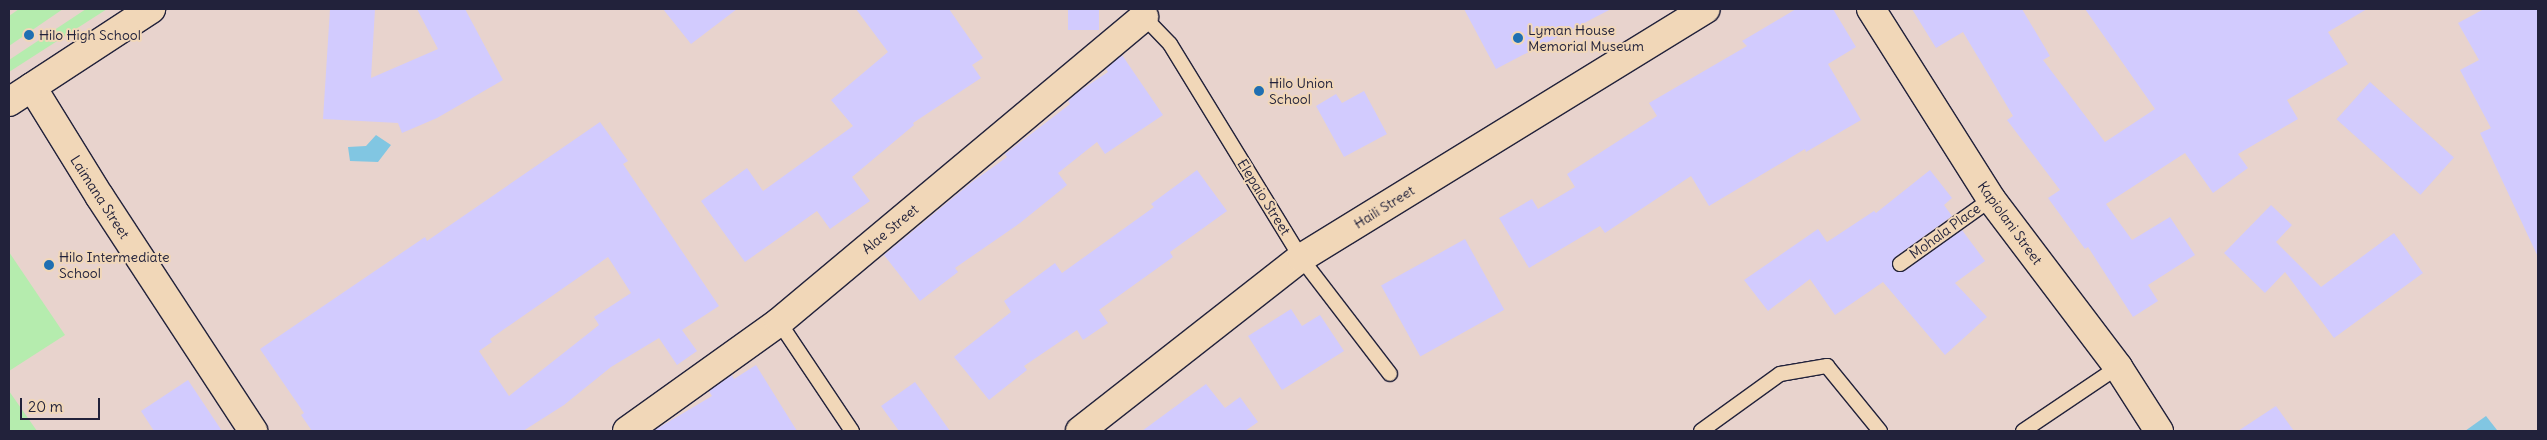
<!DOCTYPE html>
<html>
<head>
<meta charset="utf-8">
<style>
	body { margin:0 }
	#map { position:relative; width:2547px; height:440px; overflow:hidden; background:#e8d3cd; font-family:Delius,sans-serif }
	div>[style] { position:absolute }
	[style*='--x'] { left:calc(var(--x)*1px); top:calc(var(--y)*1px); width:calc(var(--w)*1px); rotate:calc(var(--a)*1deg) }
	.green>* { inset:0; background:#b5ecae }
	.water>* { inset:0; background:#81c6e2 }
	.building>* { inset:0; background:#d2cbfe; transform-origin:0 0 }
	.roads { filter:drop-shadow(1px 0 #22223b) drop-shadow(-1px 0 #22223b) drop-shadow(0 1px #22223b) drop-shadow(0 -1px #22223b) }
	.lane>* { height:14px; margin:-7px; padding:0 7px; transform-origin:7px; border-radius:7px; background:#f1d7b8 }
	.street>* { height:28px; margin:-14px; padding:0 14px; transform-origin:14px; border-radius:14px; background:#f1d7b8 }
	.secondary>* { height:28px; margin:-14px; padding:0 14px; transform-origin:14px; border-radius:14px; background:#f1d7b8 }
	.dots>* { width:14px; height:14px; translate:-50% -50%; box-sizing:border-box; border:2px solid #f1d7b8; border-radius:50% }
	span { translate:-50% -50%; white-space:nowrap; text-align:center; line-height:1.15; -webkit-text-stroke:4px #f1d7b8; paint-order:stroke }
	.poi-label { font-size:14px; color:#22223b }
	.left { translate:0 -50%; text-align:left }
	.street-label { font-size:14px; color:#22223b }
	.frame { position:absolute; inset:0; border:10px solid #22223b; pointer-events:none }
	.scale { position:absolute; left:20px; top:398px; width:80px; height:22px; box-sizing:border-box; border:2px solid #22223b; border-top:0; padding-left:6px; font-size:15px; line-height:18px; white-space:nowrap; color:#22223b; -webkit-text-stroke:4px #f1d7b8; paint-order:stroke }
</style>
</head>
<body>
<div id="map">
	<div class="green">
		<i style="clip-path:polygon(19px 9px,63px 9px,9px 46px,9px 16px)"></i>
		<i style="clip-path:polygon(86px 9px,107px 9px,9px 72px,9px 60px)"></i>
		<i style="clip-path:polygon(9px 252px,65px 335px,9px 371px)"></i>
		<i style="clip-path:polygon(9px 391px,37px 431px,9px 431px)"></i>
	</div>
	<div class="water">
		<i style="clip-path:polygon(376px 135px,391px 145px,378px 162px,350px 161px,348px 147px,366px 146px)"></i>
		<i style="clip-path:polygon(2486px 416px,2497px 430px,2465px 431px)"></i>
	</div>
	<div class="building">
		<i style="clip-path:polygon(330px 9px,375px 9px,371px 78px,438px 49px,417px 9px,465px 9px,503px 80px,437px 118px,402px 133px,398px 123px,323px 119px)"></i>
		<i style="clip-path:polygon(663px 9px,737px 9px,691px 44px)"></i>
		<i style="clip-path:polygon(856px 9px,949px 9px,983px 58px,972px 65px,981px 78px,913px 123px,914px 125px,852px 177px,870px 201px,830px 229px,817px 211px,745px 262px,701px 201px,747px 168px,763px 191px,853px 126px,831px 100px,888px 52px)"></i>
		<i style="left:1068px;top:9px;width:31px;height:21px"></i>
		<i style="clip-path:polygon(1464px 9px,1611px 9px,1496px 69px)"></i>
		<i style="clip-path:polygon(1796px 9px,1833px 9px,1856px 47px,1828px 64px,1861px 120px,1806px 152px,1805px 149px,1709px 206px,1691px 176px,1605px 233px,1600px 226px,1529px 268px,1499px 218px,1532px 199px,1538px 209px,1575px 187px,1567px 174px,1657px 116px,1649px 103px,1747px 46px,1742px 41px)"></i>
		<i style="clip-path:polygon(1912px 9px,2022px 9px,2050px 56px,2043px 60px,2105px 142px,2155px 109px,2085px 9px,2367px 9px,2328px 32px,2348px 64px,2287px 100px,2298px 119px,2238px 154px,2248px 168px,2213px 193px,2185px 153px,2106px 204px,2132px 240px,2170px 217px,2195px 255px,2148px 285px,2158px 301px,2133px 317px,2088px 247px,2085px 249px,2048px 198px,2060px 190px,2007px 120px,2013px 116px,1963px 32px,1936px 48px)"></i>
		<i style="clip-path:polygon(2484px 9px,2538px 9px,2538px 257px,2480px 133px,2491px 128px,2460px 70px,2479px 60px,2458px 23px)"></i>
		<i style="clip-path:polygon(1122px 55px,1163px 115px,1105px 154px,1097px 142px,1058px 173px,1067px 185px,1020px 223px,955px 268px,958px 272px,920px 301px,884px 255px,972px 182px,1007px 157px,1005px 154px,1070px 104px,1068px 101px,1078px 92px,1108px 72px,1106px 69px)"></i>
		<i style="left:2370px;top:82px;width:113px;height:50px;rotate:42deg"></i>
		<i style="clip-path:polygon(1364px 91px,1387px 134px,1344px 157px,1316px 106px,1336px 94px,1342px 103px)"></i>
		<i style="clip-path:polygon(evenodd,600px 122px,628px 161px,623px 164px,719px 306px,682px 330px,697px 351px,677px 365px,659px 338px,611px 367px,564px 405px,523px 431px,312px 431px,301px 415px,304px 413px,260px 349px,425px 237px,427px 241px,600px 122px,608px 257px,631px 293px,594px 317px,599px 325px,509px 396px,479px 351px,492px 342px,490px 339px,608px 257px)"></i>
		<i style="clip-path:polygon(1197px 170px,1227px 211px,1170px 252px,1173px 257px,1099px 310px,1108px 323px,1083px 340px,1077px 330px,1024px 366px,1027px 370px,989px 400px,954px 357px,1011px 312px,1004px 301px,1055px 263px,1062px 273px,1154px 207px,1151px 204px)"></i>
		<i style="clip-path:polygon(1930px 170px,1952px 198px,1944px 205px,1952px 216px,1895px 257px,1893px 269px,1897px 272px,1905px 271px,1962px 230px,1985px 261px,1955px 283px,1987px 317px,1945px 355px,1883px 282px,1835px 315px,1810px 279px,1768px 311px,1744px 280px,1818px 229px,1827px 242px,1874px 211px,1876px 213px)"></i>
		<i style="clip-path:polygon(2271px 205px,2292px 225px,2276px 242px,2321px 287px,2394px 233px,2423px 273px,2334px 338px,2285px 272px,2265px 293px,2224px 253px)"></i>
		<i style="left:1465px;top:239px;width:81px;height:96px;rotate:61deg"></i>
		<i style="clip-path:polygon(1291px 309px,1302px 326px,1320px 315px,1344px 351px,1282px 390px,1248px 336px)"></i>
		<i style="clip-path:polygon(756px 365px,797px 431px,653px 431px,712px 396px,709px 391px,732px 375px,734px 379px)"></i>
		<i style="clip-path:polygon(188px 380px,222px 431px,154px 431px,141px 411px)"></i>
		<i style="clip-path:polygon(915px 382px,950px 431px,899px 431px,881px 406px)"></i>
		<i style="clip-path:polygon(1206px 384px,1225px 408px,1240px 397px,1258px 422px,1245px 431px,1142px 431px)"></i>
		<i style="clip-path:polygon(2276px 406px,2294px 431px,2238px 431px)"></i>
	</div>
	<div class="roads">
		<div class="lane">
			<i style="--x:1144;--y:17;--w:37;--a:46"></i>
			<i style="--x:1170;--y:44;--w:251;--a:58.5"></i>
			<i style="--x:1301;--y:258;--w:146;--a:52.5"></i>
			<i style="--x:1900;--y:264;--w:112;--a:-35.5"></i>
			<i style="--x:779;--y:322;--w:131;--a:56.2"></i>
			<i style="--x:1701;--y:431;--w:97;--a:-35.8"></i>
			<i style="--x:1780;--y:374;--w:48;--a:-9.7"></i>
			<i style="--x:1827;--y:366;--w:84;--a:50.8"></i>
			<i style="--x:2023;--y:431;--w:115;--a:-34"></i>
		</div>
		<div class="street">
			<i style="--x:32;--y:87;--w:129;--a:58.3"></i>
			<i style="--x:100;--y:197;--w:280;--a:56.8"></i>
			<i style="--x:627;--y:431;--w:187;--a:-35.6"></i>
			<i style="--x:779;--y:322;--w:476;--a:-39.9"></i>
			<i style="--x:1080;--y:431;--w:281;--a:-38.1"></i>
			<i style="--x:1301;--y:258;--w:475;--a:-31.6"></i>
		</div>
		<div class="secondary">
			<i style="--x:1871;--y:9;--w:225;--a:57.7"></i>
			<i style="--x:1991;--y:199;--w:211;--a:52.9"></i>
			<i style="--x:2118;--y:367;--w:76;--a:57.4"></i>
			<i style="--x:9;--y:102;--w:170;--a:-33.2"></i>
		</div>
	</div>
	<div class="dots">
		<i style="left:29px;top:35px;background:#1f6fb2"></i>
		<i style="left:1518px;top:38px;background:#1f6fb2"></i>
		<i style="left:1259px;top:91px;background:#1f6fb2"></i>
		<i style="left:49px;top:265px;background:#1f6fb2"></i>
	</div>
	<div class="poi-label">
		<span class="left" style="left:1528px;top:38px">Lyman House<br>Memorial Museum</span>
		<span class="left" style="left:39px;top:35px">Hilo High School</span>
		<span class="left" style="left:1269px;top:91px">Hilo Union<br>School</span>
		<span class="left" style="left:59px;top:265px">Hilo Intermediate<br>School</span>
	</div>
	<div class="street-label">
		<span style="left:100px;top:197px;rotate:57deg">Laimana Street</span>
		<span style="left:1264px;top:197px;rotate:58deg">Elepaio Street</span>
		<span style="left:1384px;top:207px;rotate:-32deg">Haili Street</span>
		<span style="left:2010px;top:223px;rotate:54deg">Kapiolani Street</span>
		<span style="left:890px;top:229px;rotate:-40deg">Alae Street</span>
		<span style="left:1945px;top:231px;rotate:-36deg">Mohala Place</span>
	</div>
	<div class="frame"></div>
	<div class="scale">20 m</div>
</div>
</body>
</html>
